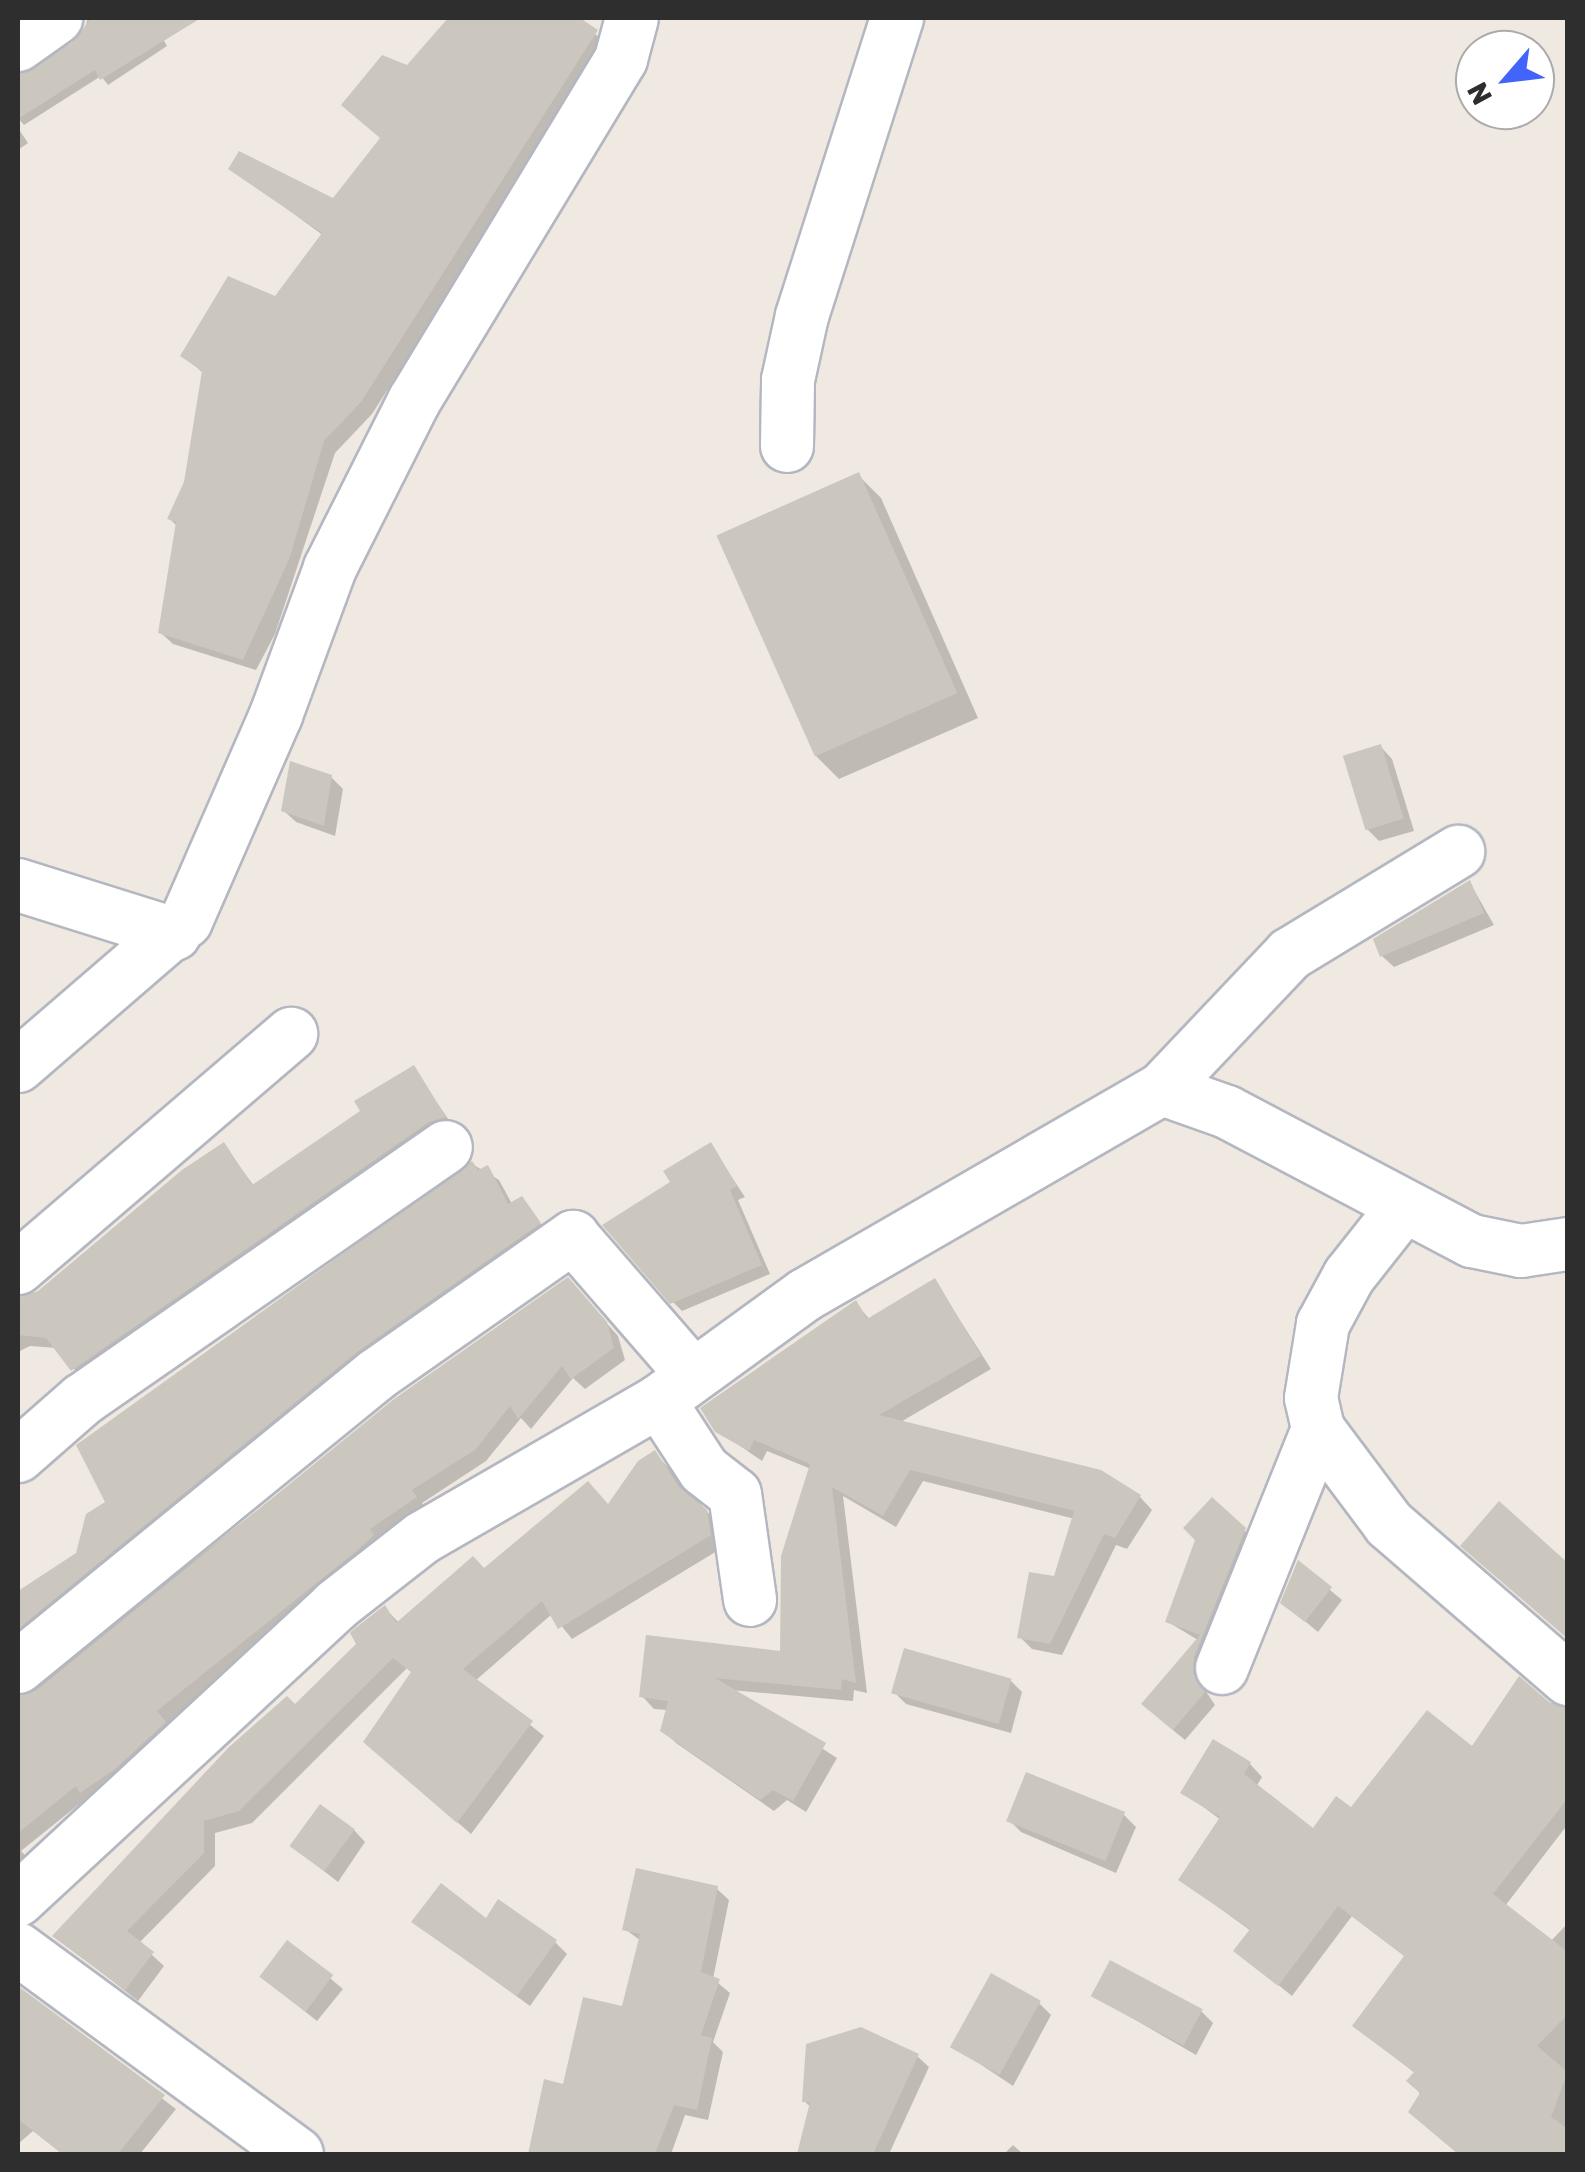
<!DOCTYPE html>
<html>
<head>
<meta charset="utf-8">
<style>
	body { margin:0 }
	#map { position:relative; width:1585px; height:2172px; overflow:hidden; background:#efe9e1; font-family:Rubik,sans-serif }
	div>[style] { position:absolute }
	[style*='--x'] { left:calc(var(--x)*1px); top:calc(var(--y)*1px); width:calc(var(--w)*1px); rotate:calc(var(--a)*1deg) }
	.shadow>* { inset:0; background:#0003 }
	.building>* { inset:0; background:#cbc7bf; transform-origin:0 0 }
	.roads { filter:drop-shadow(2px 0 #b4b7c1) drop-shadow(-2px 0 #b4b7c1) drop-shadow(0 2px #b4b7c1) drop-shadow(0 -2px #b4b7c1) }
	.minor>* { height:52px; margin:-26px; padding:0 26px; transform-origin:26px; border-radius:26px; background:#fff }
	span { translate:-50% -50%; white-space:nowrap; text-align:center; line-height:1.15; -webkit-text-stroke:9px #fff; paint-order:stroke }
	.frame { position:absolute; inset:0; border:20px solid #2e2e2e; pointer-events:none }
	.north { position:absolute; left:1455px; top:30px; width:100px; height:100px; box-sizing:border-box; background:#fff; border:2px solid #ababab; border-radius:50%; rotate:242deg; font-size:28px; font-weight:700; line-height:40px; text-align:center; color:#2e2e2e }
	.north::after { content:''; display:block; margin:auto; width:35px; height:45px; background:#4264fb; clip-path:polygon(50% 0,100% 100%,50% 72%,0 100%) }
</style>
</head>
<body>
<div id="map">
	<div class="shadow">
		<i style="clip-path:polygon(88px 18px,151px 18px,167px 46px,108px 85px,101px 76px,24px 125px,18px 118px,18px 80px,83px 35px)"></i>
		<i style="clip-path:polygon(460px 18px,576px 18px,608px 45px,372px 414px,335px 453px,275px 634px,256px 670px,173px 644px,160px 632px,177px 526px,170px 519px,186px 483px,204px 374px,183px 355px,276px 299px,324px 236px,231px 168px,334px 201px,383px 139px,408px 68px,447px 39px)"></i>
		<i style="clip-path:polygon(18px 128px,28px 143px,18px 150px)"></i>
		<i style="clip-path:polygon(858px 475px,881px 498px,978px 718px,839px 779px,815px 755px)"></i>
		<i style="clip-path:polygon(1381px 747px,1392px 759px,1414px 831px,1379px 841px,1367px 829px)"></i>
		<i style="clip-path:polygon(331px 777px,343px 789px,335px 836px,296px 822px,284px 811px)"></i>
		<i style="clip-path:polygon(1470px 883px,1494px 925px,1394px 967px,1382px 956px)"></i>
		<i style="clip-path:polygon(413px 1068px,455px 1129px,84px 1381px,57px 1348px,30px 1346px,18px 1352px,18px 1302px,39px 1293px,224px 1145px,254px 1186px,363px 1112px)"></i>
		<i style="clip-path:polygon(711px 1146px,745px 1197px,738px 1200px,770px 1274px,682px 1311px,672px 1301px,673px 1183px)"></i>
		<i style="clip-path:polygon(472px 1164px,499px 1180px,512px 1204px,522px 1199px,550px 1236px,18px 1649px,18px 1594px,78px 1555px,108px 1503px)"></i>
		<i style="clip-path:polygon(935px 1281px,991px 1369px,899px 1423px,1140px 1497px,1152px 1510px,1127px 1549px,1116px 1545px,1062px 1655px,1032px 1649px,1020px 1637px,1056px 1579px,1075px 1519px,923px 1481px,896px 1527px,843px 1496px,867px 1693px,854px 1690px,853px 1701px,730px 1690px,837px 1758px,806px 1812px,787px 1800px,774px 1811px,676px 1743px,663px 1730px,668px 1710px,654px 1709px,642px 1696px,783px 1654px,811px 1469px,767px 1451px,762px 1461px,717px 1430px,856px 1303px,870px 1320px)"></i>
		<i style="clip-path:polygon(579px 1292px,618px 1336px,625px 1360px,585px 1389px,573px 1378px,531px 1429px,521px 1418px,486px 1461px,422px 1503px,426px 1509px,366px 1564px,166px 1724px,175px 1735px,94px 1802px,88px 1797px,21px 1851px,30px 1860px,18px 1867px,18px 1699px,396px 1401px)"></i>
		<i style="clip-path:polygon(655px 1453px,719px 1525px,722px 1548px,572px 1639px,552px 1614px,475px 1681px,544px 1736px,471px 1834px,379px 1754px,413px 1673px,407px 1668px,252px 1823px,215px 1833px,215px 1866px,139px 1943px,164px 1966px,138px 2001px,55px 1936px,359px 1644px,385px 1608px,399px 1623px,609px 1507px)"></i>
		<i style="clip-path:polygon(1244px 1530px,1256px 1542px,1205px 1669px,1203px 1687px,1215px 1705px,1185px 1740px,1156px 1716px,1198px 1640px,1168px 1622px)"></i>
		<i style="clip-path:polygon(1299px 1564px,1342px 1600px,1318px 1632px,1283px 1603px)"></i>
		<i style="clip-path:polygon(1010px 1680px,1022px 1692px,1011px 1733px,906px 1704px,894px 1692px)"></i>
		<i style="clip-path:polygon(1548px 1704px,1568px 1710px,1568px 1824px,1505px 1906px,1550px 1942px,1568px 1923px,1568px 2154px,1460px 2154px,1424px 2124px,1416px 2074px,1355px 2026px,1406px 1957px,1352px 1916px,1292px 1996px,1236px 1951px,1251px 1931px,1181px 1880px,1221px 1820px,1183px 1792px,1214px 1742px,1250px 1764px,1262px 1777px,1256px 1787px,1313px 1832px)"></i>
		<i style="clip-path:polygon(1124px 1815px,1136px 1827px,1116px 1873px,1021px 1832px,1009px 1820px)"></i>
		<i style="clip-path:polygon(354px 1830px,365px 1842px,338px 1882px,293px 1847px)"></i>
		<i style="clip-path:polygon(717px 1889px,729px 1900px,713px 1979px,730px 1993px,713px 2042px,723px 2052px,708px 2120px,685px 2115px,671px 2154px,531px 2154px,546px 2082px,565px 2087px,624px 2009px,641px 1941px,625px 1929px)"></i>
		<i style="clip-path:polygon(414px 1922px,486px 1922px,555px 1942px,567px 1954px,530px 2006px)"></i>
		<i style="clip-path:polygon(288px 1943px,343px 1989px,317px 2021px,274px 1987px)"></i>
		<i style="clip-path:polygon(18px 1989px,176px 2109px,140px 2154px,63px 2154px,33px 2131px,18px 2144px)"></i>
		<i style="clip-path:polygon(1094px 1996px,1201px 2011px,1213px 2023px,1196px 2055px)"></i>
		<i style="clip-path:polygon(1039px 2003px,1051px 2015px,1013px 2086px,953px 2046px)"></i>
		<i style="clip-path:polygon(917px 2056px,929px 2067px,889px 2154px,799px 2154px,812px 2108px,804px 2101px)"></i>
		<i style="clip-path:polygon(1013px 2145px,1023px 2154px,1004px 2154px)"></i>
	</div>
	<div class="building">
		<i style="clip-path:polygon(91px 18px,201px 18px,100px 80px,95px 70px,18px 119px,18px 74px,73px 42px)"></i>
		<i style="clip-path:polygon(448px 18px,580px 18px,598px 30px,361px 402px,324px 441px,290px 557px,243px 660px,158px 633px,176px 522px,167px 519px,184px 482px,202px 371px,180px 356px,228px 276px,275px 296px,322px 233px,228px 169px,239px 151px,333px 198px,380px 138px,341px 105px,382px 55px,407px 65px)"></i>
		<i style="left:859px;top:472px;width:242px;height:156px;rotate:66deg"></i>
		<i style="left:1381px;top:744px;width:78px;height:40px;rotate:73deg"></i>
		<i style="clip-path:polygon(290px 761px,332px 775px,324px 826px,281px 811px)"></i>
		<i style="clip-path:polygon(1470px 880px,1484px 913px,1380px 957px,1373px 939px)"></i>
		<i style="clip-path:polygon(414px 1065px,446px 1117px,429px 1122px,71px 1371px,46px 1338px,18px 1335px,18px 1297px,38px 1291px,182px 1170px,224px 1142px,252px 1185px,360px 1111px,354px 1101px)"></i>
		<i style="clip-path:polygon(711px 1142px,737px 1186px,730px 1190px,762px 1265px,670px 1304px,602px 1225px,670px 1182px,663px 1171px)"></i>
		<i style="clip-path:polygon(472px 1161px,478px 1170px,488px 1165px,508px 1204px,522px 1196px,541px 1223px,357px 1352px,18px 1629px,18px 1591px,76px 1553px,86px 1514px,105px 1502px,76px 1445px)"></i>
		<i style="clip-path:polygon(568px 1277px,607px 1322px,614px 1348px,571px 1379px,562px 1366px,518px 1419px,510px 1406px,475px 1450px,412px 1490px,417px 1497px,370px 1529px,374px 1535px,354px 1553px,157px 1711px,166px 1722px,115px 1769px,80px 1793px,76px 1786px,18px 1833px,18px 1696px,37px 1690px,394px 1399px)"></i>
		<i style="clip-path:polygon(935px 1278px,981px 1356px,879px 1415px,1101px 1470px,1141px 1495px,1115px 1538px,1104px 1534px,1050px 1644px,1017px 1638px,1029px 1572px,1054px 1576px,1074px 1511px,910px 1470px,883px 1516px,832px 1487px,856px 1683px,842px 1679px,841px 1690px,715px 1678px,826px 1743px,793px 1801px,773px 1790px,760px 1800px,660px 1731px,668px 1701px,639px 1697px,646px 1635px,780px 1651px,781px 1556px,810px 1464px,754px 1440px,749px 1451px,715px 1432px,700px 1408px,856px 1300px,867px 1319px)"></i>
		<i style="clip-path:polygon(655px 1450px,679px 1487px,707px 1510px,711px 1535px,558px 1629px,542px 1601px,463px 1669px,533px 1721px,457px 1823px,363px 1742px,411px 1672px,393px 1658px,239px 1811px,204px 1821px,204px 1853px,127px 1931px,154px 1952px,125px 1990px,52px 1936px,229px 1747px,287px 1696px,295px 1704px,356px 1644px,350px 1633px,354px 1629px,385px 1605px,396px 1623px,473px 1556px,484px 1568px,588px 1481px,608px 1504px,638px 1461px)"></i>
		<i style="clip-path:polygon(1212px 1497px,1246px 1528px,1194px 1657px,1193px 1673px,1205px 1692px,1173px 1730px,1141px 1704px,1200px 1635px,1165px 1622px,1195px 1540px,1183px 1528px)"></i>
		<i style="clip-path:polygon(1499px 1501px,1568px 1563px,1568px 1639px,1460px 1546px)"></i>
		<i style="clip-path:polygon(1298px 1560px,1332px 1587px,1305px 1622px,1280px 1603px)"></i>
		<i style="left:904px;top:1648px;width:112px;height:47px;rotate:16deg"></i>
		<i style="clip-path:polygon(1519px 1676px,1549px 1702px,1568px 1708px,1568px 1798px,1493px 1894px,1568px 1952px,1568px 2014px,1537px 2046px,1568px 2072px,1551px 2117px,1568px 2129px,1568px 2154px,1458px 2154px,1408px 2112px,1420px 2093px,1406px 2081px,1414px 2072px,1352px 2026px,1404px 1956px,1338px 1906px,1278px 1986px,1233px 1951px,1250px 1929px,1178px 1880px,1220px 1817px,1180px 1793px,1213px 1739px,1251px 1762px,1244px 1774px,1313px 1828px,1336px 1796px,1351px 1807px,1427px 1710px,1472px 1746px)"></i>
		<i style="left:1026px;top:1772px;width:107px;height:53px;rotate:22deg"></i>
		<i style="left:320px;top:1804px;width:43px;height:52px;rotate:36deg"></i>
		<i style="clip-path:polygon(636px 1868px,718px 1886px,701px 1972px,720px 1979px,701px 2035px,712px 2038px,697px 2110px,674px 2105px,655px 2154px,528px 2154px,544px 2079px,563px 2084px,583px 1997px,622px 2006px,640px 1934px,622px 1930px)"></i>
		<i style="clip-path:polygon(441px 1883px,486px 1918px,498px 1899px,557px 1940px,517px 1996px,411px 1922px)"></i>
		<i style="left:287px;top:1940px;width:58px;height:46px;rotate:37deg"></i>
		<i style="left:1110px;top:1960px;width:105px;height:41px;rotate:28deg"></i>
		<i style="left:991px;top:1973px;width:57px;height:85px;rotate:29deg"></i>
		<i style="clip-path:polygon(18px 1986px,165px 2095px,118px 2154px,62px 2154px,18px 2119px)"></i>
		<i style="clip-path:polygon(861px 2027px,919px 2054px,873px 2154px,797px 2154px,810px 2102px,802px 2102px,806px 2044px)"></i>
	</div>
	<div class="roads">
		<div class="minor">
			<i style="--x:18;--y:45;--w:47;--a:-35.4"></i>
			<i style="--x:787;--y:446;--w:66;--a:-89.1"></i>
			<i style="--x:788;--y:380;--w:66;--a:-77.7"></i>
			<i style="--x:802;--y:316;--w:313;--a:-72.3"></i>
			<i style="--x:18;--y:885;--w:164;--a:17.4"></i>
			<i style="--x:18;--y:1066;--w:222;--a:-40.8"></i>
			<i style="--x:186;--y:921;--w:225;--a:-66.4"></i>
			<i style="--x:276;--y:715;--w:157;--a:-69.8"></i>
			<i style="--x:330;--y:568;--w:187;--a:-63.3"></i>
			<i style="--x:414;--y:401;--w:400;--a:-58.8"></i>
			<i style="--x:621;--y:59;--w:42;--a:-75"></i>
			<i style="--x:1162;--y:1089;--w:186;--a:-46.5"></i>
			<i style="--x:1290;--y:954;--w:197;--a:-31.3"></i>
			<i style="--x:1402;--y:1209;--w:85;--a:128.3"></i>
			<i style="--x:1349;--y:1276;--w:55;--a:118.4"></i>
			<i style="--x:1323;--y:1324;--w:75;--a:99.2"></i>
			<i style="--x:1311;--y:1398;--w:32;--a:77"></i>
			<i style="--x:1318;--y:1429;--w:119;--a:53.2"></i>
			<i style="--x:1389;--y:1524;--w:237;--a:40.9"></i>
			<i style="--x:18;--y:1268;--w:360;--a:-40.6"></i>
			<i style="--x:659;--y:1401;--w:82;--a:56.9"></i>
			<i style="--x:704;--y:1470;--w:39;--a:38"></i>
			<i style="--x:735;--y:1494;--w:107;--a:81.9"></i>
			<i style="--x:18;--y:1456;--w:85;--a:-41.2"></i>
			<i style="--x:82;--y:1400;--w:443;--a:-34.8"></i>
			<i style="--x:18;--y:1667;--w:462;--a:-39.2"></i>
			<i style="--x:376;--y:1375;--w:241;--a:-35"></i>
			<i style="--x:573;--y:1237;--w:181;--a:49"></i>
			<i style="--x:1222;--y:1668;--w:258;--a:-68.1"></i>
			<i style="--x:18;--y:1900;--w:432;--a:-42.8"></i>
			<i style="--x:335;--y:1606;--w:110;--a:-38"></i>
			<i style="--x:422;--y:1538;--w:274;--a:-30"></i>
			<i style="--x:659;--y:1401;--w:180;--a:-36"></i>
			<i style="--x:805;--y:1295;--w:412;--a:-30"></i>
			<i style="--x:1162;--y:1089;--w:69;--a:19.5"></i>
			<i style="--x:1227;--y:1112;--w:277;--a:27.8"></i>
			<i style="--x:1472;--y:1241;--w:50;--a:11.5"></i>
			<i style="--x:1521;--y:1251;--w:48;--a:-8.5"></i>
			<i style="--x:18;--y:1949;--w:346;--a:36.3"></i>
		</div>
	</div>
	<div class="frame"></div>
	<div class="north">N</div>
</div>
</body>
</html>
